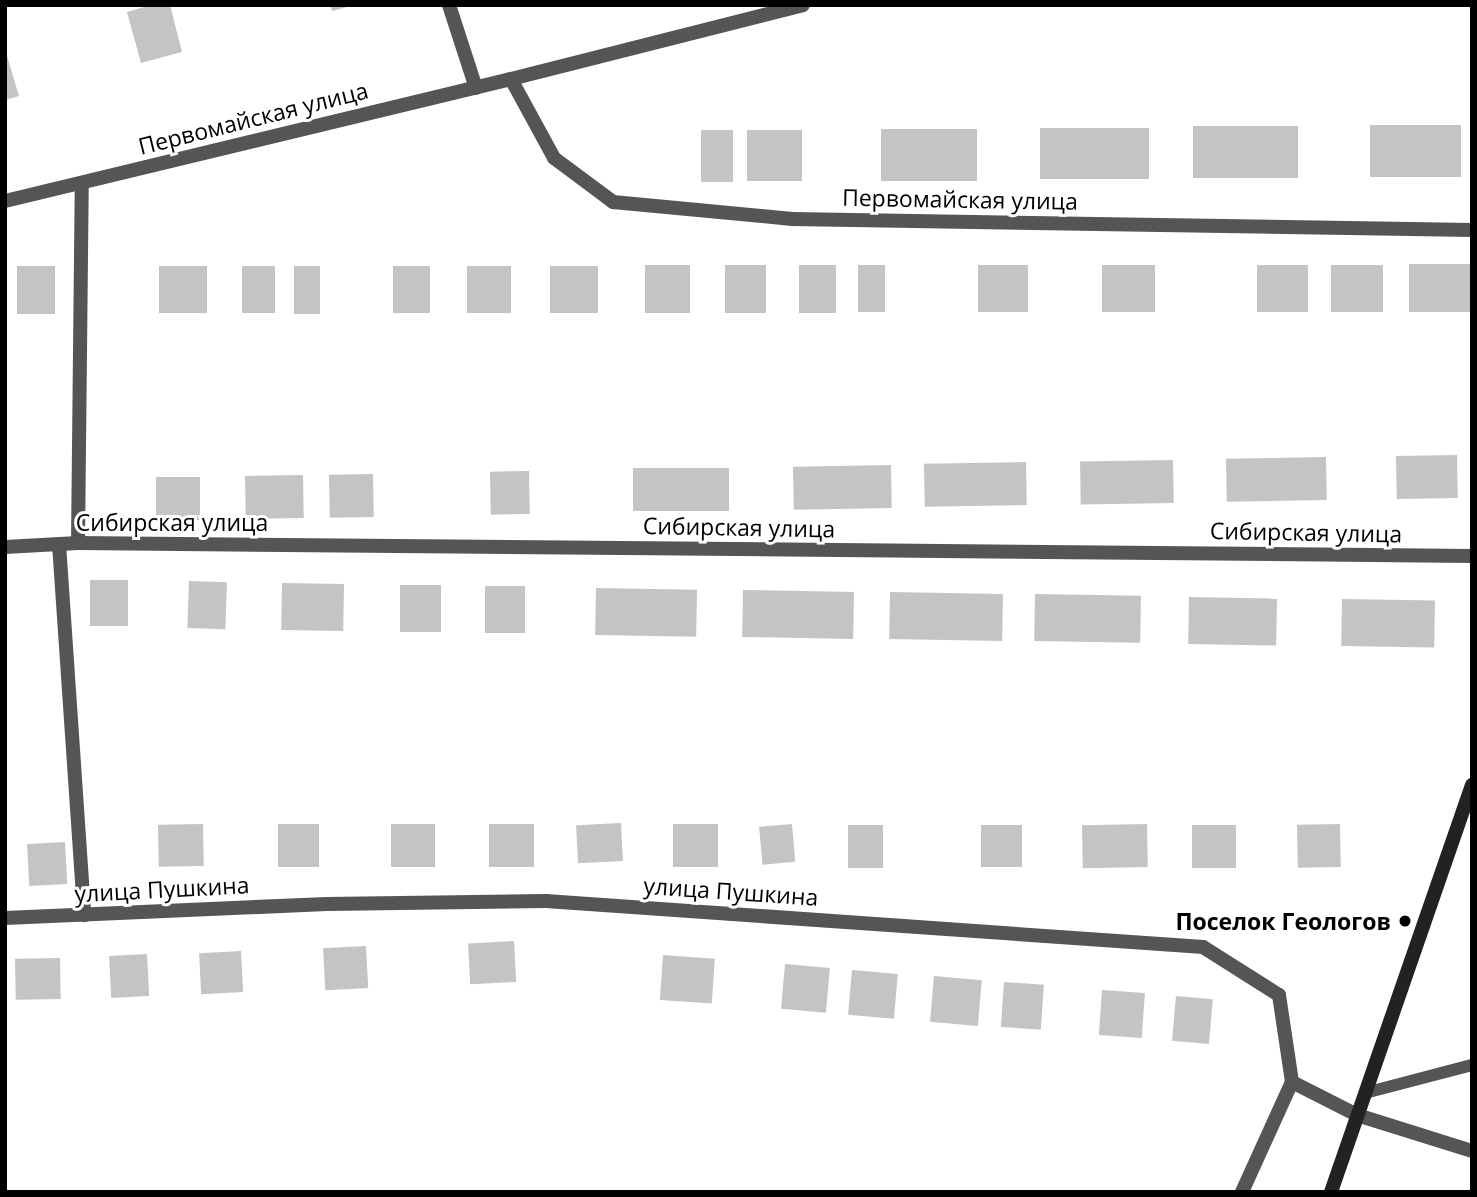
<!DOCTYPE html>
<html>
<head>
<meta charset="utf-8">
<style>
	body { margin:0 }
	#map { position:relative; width:1477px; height:1197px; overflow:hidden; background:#fff; font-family:"Open Sans",sans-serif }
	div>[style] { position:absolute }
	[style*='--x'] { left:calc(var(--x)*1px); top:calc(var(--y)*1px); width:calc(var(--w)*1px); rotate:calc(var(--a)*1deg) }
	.building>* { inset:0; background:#c4c4c4; transform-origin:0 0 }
	.lane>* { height:12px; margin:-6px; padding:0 6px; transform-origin:6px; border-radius:6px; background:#555 }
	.street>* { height:14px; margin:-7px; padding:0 7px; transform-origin:7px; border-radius:7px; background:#555 }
	.secondary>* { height:14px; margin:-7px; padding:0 7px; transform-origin:7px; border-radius:7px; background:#222 }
	.dots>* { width:19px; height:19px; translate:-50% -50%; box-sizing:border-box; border:4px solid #fff; border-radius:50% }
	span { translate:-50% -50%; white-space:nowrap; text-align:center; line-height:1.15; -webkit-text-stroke:6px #fff; paint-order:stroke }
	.street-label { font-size:23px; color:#000 }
	.poi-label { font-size:23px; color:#000; font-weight:700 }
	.right { translate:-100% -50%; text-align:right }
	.frame { position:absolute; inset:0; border:7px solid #000; pointer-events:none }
</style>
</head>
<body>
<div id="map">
	<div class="building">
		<i style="clip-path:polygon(151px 5px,170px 5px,182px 52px,141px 63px,127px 12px)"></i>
		<i style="clip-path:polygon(330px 5px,351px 5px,351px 6px,332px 11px)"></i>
		<i style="clip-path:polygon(5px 49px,19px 96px,5px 100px)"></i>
		<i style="left:1461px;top:125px;width:52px;height:91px;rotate:90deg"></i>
		<i style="left:1298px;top:126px;width:52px;height:105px;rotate:90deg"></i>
		<i style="left:1040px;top:128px;width:109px;height:51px"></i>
		<i style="left:881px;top:129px;width:96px;height:52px"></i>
		<i style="left:733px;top:130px;width:52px;height:32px;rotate:90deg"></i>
		<i style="left:747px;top:130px;width:55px;height:51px"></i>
		<i style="left:1409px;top:264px;width:63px;height:48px"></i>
		<i style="left:645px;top:265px;width:45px;height:48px"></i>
		<i style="left:766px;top:265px;width:48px;height:41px;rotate:90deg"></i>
		<i style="left:799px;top:265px;width:37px;height:48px"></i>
		<i style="left:858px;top:265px;width:27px;height:47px"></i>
		<i style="left:978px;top:265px;width:50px;height:47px"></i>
		<i style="left:1102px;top:265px;width:53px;height:47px"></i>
		<i style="left:1257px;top:265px;width:51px;height:47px"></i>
		<i style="left:1331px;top:265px;width:52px;height:47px"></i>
		<i style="left:17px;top:266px;width:38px;height:48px"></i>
		<i style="left:159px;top:266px;width:48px;height:47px"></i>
		<i style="left:242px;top:266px;width:33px;height:47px"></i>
		<i style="left:294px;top:266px;width:26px;height:48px"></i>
		<i style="left:393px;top:266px;width:37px;height:47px"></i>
		<i style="left:467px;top:266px;width:44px;height:47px"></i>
		<i style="left:550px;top:266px;width:48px;height:47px"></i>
		<i style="left:1457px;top:455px;width:43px;height:61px;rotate:89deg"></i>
		<i style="left:1326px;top:457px;width:43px;height:100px;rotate:89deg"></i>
		<i style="left:1173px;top:460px;width:43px;height:93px;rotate:89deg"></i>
		<i style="left:1026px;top:462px;width:43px;height:102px;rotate:89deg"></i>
		<i style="left:891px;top:465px;width:43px;height:98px;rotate:89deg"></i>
		<i style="left:729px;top:468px;width:43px;height:96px;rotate:90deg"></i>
		<i style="left:529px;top:471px;width:43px;height:39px;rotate:89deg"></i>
		<i style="left:373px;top:474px;width:43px;height:44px;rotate:89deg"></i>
		<i style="left:303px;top:475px;width:43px;height:58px;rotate:89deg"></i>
		<i style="left:200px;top:477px;width:43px;height:44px;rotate:90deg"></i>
		<i style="left:90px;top:580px;width:38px;height:46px"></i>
		<i style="left:189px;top:581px;width:38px;height:47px;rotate:2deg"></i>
		<i style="left:282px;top:583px;width:62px;height:47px;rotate:1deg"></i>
		<i style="left:400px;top:585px;width:41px;height:47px"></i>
		<i style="left:485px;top:586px;width:40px;height:47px"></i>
		<i style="left:596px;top:588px;width:101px;height:47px;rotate:1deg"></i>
		<i style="left:743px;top:590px;width:111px;height:47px;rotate:1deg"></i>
		<i style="left:890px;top:592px;width:113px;height:47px;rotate:1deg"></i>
		<i style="left:1035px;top:594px;width:106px;height:47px;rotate:1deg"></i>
		<i style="left:1189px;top:597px;width:88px;height:47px;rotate:1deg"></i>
		<i style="left:1342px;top:599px;width:93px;height:47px;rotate:1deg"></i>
		<i style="left:621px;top:823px;width:38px;height:45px;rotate:87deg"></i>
		<i style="left:203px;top:824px;width:42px;height:45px;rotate:89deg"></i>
		<i style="left:319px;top:824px;width:43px;height:41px;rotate:90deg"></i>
		<i style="left:435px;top:824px;width:43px;height:44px;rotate:90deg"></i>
		<i style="left:534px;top:824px;width:43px;height:45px;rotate:90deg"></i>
		<i style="left:718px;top:824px;width:43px;height:45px;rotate:90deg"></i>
		<i style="left:792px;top:824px;width:38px;height:33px;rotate:85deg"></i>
		<i style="left:1147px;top:824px;width:43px;height:65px;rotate:89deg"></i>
		<i style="left:1340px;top:824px;width:43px;height:43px;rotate:89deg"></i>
		<i style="left:848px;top:825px;width:35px;height:43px"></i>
		<i style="left:981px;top:825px;width:41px;height:42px"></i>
		<i style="left:1192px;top:825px;width:44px;height:43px"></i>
		<i style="left:65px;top:842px;width:42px;height:38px;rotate:87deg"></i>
		<i style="left:514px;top:941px;width:41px;height:46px;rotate:87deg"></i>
		<i style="left:366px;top:946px;width:42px;height:43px;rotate:87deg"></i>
		<i style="left:241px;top:951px;width:41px;height:42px;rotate:87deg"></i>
		<i style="left:147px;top:954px;width:42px;height:38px;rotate:87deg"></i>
		<i style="left:663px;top:955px;width:52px;height:45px;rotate:4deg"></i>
		<i style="left:60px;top:958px;width:41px;height:45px;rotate:89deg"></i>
		<i style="left:785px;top:964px;width:45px;height:45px;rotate:5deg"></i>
		<i style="left:852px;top:970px;width:46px;height:45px;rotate:5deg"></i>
		<i style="left:934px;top:976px;width:48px;height:46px;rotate:5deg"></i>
		<i style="left:1004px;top:982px;width:40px;height:45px;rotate:4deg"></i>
		<i style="left:1102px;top:990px;width:43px;height:45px;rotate:4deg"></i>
		<i style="left:1176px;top:996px;width:37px;height:45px;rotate:5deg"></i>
	</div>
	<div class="lane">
		<i style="--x:1365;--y:1093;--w:111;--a:-14.7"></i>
	</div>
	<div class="street">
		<i style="--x:449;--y:5;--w:87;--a:72"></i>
		<i style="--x:511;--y:79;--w:301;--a:-14.2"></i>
		<i style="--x:5;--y:201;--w:520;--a:-13.56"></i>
		<i style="--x:511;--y:79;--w:90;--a:61.4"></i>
		<i style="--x:554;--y:158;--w:74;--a:36.7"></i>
		<i style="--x:613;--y:202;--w:180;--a:5.4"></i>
		<i style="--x:792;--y:219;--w:680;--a:0.93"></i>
		<i style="--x:78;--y:543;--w:360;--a:-89.4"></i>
		<i style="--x:59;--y:544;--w:372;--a:86.1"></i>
		<i style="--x:5;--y:547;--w:73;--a:-3.1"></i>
		<i style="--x:78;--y:543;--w:1394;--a:0.53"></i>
		<i style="--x:5;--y:918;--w:322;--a:-2.5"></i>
		<i style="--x:327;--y:904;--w:219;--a:-0.8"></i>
		<i style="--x:546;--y:901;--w:659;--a:4.01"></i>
		<i style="--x:1203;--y:947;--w:90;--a:32.3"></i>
		<i style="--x:1279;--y:995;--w:88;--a:81.5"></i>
		<i style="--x:1292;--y:1082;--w:73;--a:26.9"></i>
		<i style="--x:1357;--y:1115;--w:121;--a:17.4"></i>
		<i style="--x:1242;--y:1192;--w:121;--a:-65.6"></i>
	</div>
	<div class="secondary">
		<i style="--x:1331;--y:1192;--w:431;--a:-70.9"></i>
	</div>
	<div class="dots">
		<i style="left:1405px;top:921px;background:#000"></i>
	</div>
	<div class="street-label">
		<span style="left:253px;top:118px;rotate:-14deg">Первомайская улица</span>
		<span style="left:960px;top:199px;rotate:1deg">Первомайская улица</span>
		<span style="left:172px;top:522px">Сибирская улица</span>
		<span style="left:739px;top:527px;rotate:1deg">Сибирская улица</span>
		<span style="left:1306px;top:532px;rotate:1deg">Сибирская улица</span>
		<span style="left:162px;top:889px;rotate:-3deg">улица Пушкина</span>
		<span style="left:731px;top:891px;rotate:4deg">улица Пушкина</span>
	</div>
	<div class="poi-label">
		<span class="right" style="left:1391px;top:921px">Поселок Геологов</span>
	</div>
	<div class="frame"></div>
</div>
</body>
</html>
